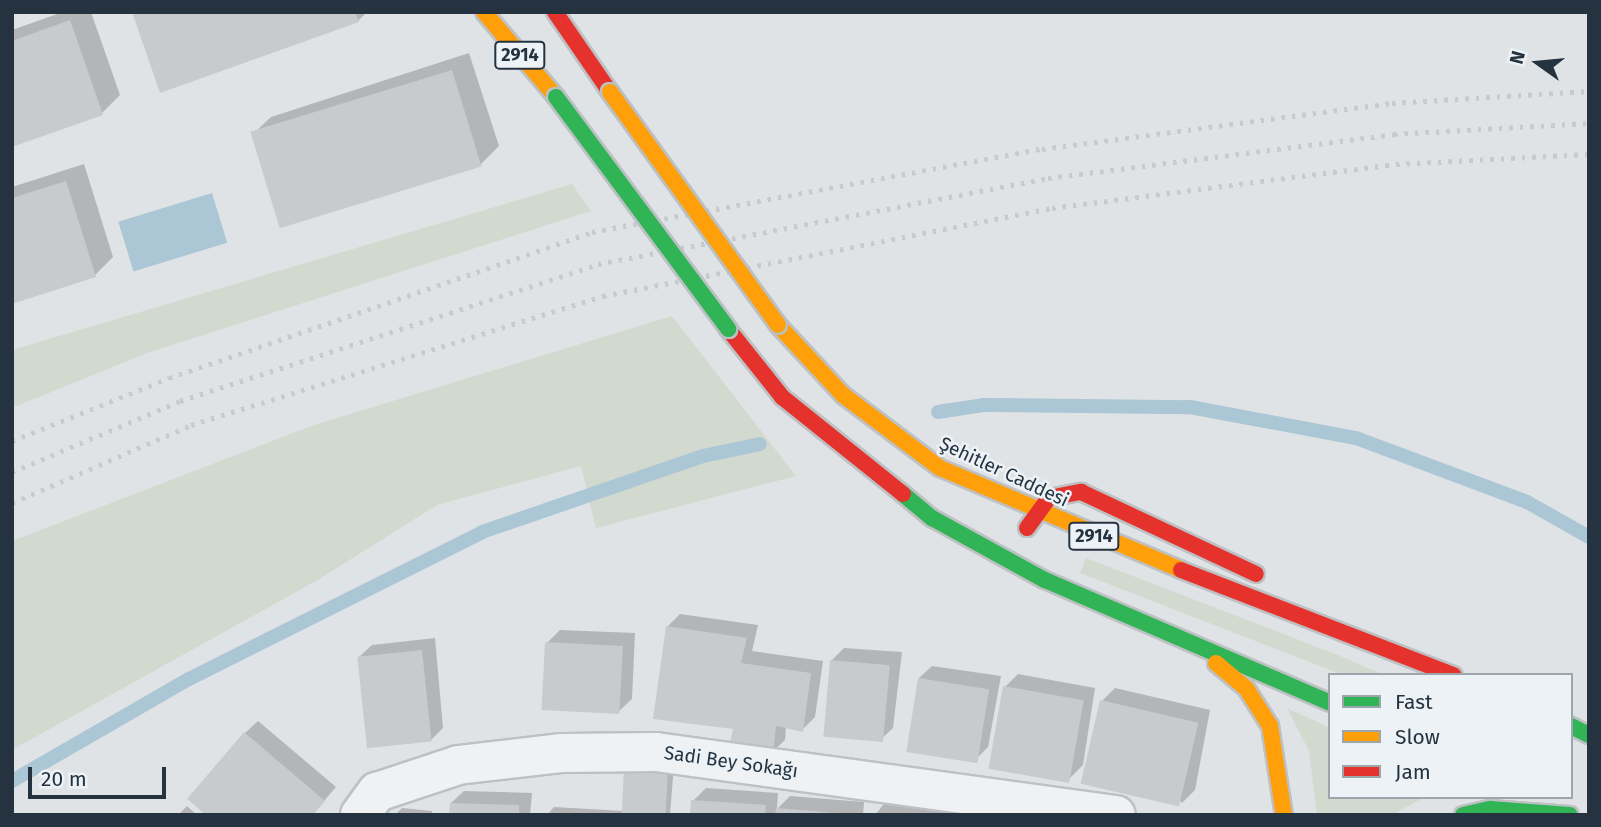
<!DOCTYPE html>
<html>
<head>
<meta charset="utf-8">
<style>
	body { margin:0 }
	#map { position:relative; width:1601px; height:827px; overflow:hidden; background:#e0e3e5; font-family:"Fira Sans",sans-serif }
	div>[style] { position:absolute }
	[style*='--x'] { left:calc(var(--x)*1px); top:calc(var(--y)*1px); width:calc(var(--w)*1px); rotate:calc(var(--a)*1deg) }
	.green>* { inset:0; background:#d2dacf }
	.water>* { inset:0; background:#abc6d4; transform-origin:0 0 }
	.shadow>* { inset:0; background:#0003 }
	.stream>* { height:14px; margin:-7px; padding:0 7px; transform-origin:7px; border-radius:7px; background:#abc6d4 }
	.building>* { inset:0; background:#c8cbcd; transform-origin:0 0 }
	.roads { filter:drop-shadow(2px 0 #bec1c3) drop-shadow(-2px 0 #bec1c3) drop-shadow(0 2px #bec1c3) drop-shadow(0 -2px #bec1c3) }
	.street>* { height:38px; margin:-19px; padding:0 19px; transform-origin:19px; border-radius:19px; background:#eff1f2 }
	.fast>* { height:16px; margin:-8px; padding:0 8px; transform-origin:8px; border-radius:8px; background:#30b455 }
	.slow>* { height:16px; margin:-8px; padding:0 8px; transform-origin:8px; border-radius:8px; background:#ff9f0a }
	.jam>* { height:16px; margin:-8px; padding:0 8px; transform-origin:8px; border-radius:8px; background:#e5322d }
	.rail>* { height:5px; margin-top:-2.5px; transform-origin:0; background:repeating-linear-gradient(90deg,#c8cbcd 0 3.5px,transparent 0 10.5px) }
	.bridges { filter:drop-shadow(2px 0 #bbc0c3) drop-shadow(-2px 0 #bbc0c3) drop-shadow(0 2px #bbc0c3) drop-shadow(0 -2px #bbc0c3) }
	.fast-bridge>* { height:16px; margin:-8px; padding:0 8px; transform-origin:8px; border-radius:8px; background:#30b455 }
	.slow-bridge>* { height:16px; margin:-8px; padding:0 8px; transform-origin:8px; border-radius:8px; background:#ff9f0a }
	span { translate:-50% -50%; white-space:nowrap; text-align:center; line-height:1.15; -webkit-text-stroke:5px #ecf2f6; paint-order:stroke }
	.shield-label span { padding:2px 5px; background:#ecf2f6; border:2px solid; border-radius:5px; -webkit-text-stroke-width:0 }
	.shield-label { font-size:18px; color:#253340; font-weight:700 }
	.street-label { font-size:19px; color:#253340 }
	.frame { position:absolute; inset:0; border:14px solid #253340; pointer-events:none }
	.legend { position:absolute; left:1328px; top:673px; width:245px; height:126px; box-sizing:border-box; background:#ecf2f6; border:2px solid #9ca6ad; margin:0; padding:9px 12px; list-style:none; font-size:21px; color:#253340 }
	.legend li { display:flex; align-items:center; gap:14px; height:35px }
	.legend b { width:35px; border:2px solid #9ca6ad }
	.north { position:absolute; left:1503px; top:28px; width:70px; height:70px; -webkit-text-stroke:5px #ecf2f6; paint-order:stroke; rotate:285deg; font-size:19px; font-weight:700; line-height:28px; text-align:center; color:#253340 }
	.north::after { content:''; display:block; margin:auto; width:24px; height:32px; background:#253340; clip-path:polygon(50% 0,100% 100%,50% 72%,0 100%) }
	.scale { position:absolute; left:28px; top:767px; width:138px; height:32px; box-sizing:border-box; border:4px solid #253340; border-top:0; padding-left:9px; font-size:21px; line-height:24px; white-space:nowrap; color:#253340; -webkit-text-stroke:5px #ecf2f6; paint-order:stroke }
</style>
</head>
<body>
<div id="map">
	<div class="green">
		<i style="clip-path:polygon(572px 184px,591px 211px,147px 353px,12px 408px,12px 350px)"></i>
		<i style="clip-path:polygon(672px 316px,796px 476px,596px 528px,581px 466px,437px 505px,316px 581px,12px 750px,12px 541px,314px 425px)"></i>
		<i style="clip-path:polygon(1086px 558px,1338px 655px,1384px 675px,1343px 675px,1080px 573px)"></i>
		<i style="clip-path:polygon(1287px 708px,1330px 728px,1330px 797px,1425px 797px,1392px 815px,1317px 815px,1309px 751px)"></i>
	</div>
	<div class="water">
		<i style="left:212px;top:193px;width:52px;height:98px;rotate:73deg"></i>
	</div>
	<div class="shadow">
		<i style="clip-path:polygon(63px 12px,91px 12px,120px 95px,102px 113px,12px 146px,12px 30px)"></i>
		<i style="clip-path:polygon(133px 12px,367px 12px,358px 21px)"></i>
		<i style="clip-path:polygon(469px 53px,499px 146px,481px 164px,253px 134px,271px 117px)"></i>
		<i style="clip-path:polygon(84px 164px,113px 257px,95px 275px,12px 302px,12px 187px)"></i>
		<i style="clip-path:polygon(680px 614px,758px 625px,752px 651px,823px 661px,815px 717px,802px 730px,786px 727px,785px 740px,772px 752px,735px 728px,667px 627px)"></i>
		<i style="clip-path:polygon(560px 630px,635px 633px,632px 699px,619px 711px,547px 643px)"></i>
		<i style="clip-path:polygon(435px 638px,443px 728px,430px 741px,359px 657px,372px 645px)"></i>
		<i style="clip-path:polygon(844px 648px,902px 652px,893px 728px,880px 740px,831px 661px)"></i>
		<i style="clip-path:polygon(932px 666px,1001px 676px,988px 747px,975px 760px,919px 678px)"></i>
		<i style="clip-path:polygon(1018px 674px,1095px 688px,1083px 765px,1070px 778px,1005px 687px)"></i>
		<i style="clip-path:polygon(1115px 688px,1210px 710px,1195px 790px,1182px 803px,1102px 701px)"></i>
		<i style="clip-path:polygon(258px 721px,336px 787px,312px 815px,245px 733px)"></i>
		<i style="clip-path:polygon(674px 765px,670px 815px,547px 815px,554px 807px,624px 811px)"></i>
		<i style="clip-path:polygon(706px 788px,778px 793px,777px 809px,790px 796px,864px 802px,863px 815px,692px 815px,693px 801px)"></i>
		<i style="clip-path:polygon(464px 791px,532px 793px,530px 815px,451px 815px,451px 803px)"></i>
		<i style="clip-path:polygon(888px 799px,957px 806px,956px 815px,875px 815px)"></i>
		<i style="clip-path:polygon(187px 806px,197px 815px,178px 815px)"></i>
		<i style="clip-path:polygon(402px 808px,432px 811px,432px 815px,395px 815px)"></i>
	</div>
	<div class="stream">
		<i style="--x:938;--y:412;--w:47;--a:-8.7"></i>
		<i style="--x:984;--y:405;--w:206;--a:0.6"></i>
		<i style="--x:1190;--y:407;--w:169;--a:10.6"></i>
		<i style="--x:1356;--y:438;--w:183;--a:20.5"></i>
		<i style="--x:1527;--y:502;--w:71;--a:29.4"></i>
		<i style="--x:12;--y:781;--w:204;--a:-30"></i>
		<i style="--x:189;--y:679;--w:328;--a:-26.6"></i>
		<i style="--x:482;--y:532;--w:234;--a:-19"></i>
		<i style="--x:703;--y:456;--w:58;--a:-11.9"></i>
	</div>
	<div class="building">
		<i style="clip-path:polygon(132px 12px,355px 12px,359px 22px,160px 93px)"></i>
		<i style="clip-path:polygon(70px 20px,103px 115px,12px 147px,12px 41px)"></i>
		<i style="left:452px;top:70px;width:101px;height:211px;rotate:73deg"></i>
		<i style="clip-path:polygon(66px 181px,96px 277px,12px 304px,12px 198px)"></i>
		<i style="clip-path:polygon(666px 626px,747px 638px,741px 663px,811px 673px,803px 732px,776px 726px,773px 754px,729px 747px,733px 729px,653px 719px)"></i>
		<i style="left:545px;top:642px;width:78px;height:68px;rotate:3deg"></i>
		<i style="left:422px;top:650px;width:92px;height:65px;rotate:84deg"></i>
		<i style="left:830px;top:660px;width:60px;height:77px;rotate:5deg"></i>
		<i style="left:918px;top:678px;width:72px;height:75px;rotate:9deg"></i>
		<i style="left:1003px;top:686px;width:82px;height:84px;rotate:10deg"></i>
		<i style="left:1100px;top:700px;width:101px;height:86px;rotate:13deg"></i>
		<i style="clip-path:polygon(244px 732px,325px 801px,313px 815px,206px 815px,187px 799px)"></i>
		<i style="left:624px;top:768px;width:44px;height:46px;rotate:3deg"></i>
		<i style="clip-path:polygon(691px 800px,766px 805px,765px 815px,690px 815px)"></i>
		<i style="clip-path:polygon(450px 803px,519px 805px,519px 815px,449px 815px)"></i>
		<i style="clip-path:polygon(776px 808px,837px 813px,837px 815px,775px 815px)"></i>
	</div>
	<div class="roads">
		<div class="street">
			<i style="--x:360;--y:815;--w:29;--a:-54"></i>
			<i style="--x:377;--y:792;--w:85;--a:-18.4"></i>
			<i style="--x:458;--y:765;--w:105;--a:-6.6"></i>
			<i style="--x:562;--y:753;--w:94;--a:-0.6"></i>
			<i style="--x:656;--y:752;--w:464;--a:7.8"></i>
		</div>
		<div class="fast">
			<i style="--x:903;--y:494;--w:38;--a:40"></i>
			<i style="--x:932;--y:518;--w:129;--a:28.8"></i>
			<i style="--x:1045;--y:580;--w:310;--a:23.3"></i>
			<i style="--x:1571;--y:726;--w:20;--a:27"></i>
			<i style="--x:1463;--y:815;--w:28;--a:-13"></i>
			<i style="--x:1490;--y:809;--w:80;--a:4.3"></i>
		</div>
		<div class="slow">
			<i style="--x:484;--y:12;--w:111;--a:49.7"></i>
			<i style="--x:778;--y:325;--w:96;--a:47.1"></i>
			<i style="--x:843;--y:395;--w:121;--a:37"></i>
			<i style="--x:940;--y:468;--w:262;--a:22.9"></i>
			<i style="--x:1216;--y:663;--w:39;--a:40"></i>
			<i style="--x:1246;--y:688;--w:45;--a:57.7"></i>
			<i style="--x:1270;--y:726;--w:90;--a:81.1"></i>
		</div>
		<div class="jam">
			<i style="--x:555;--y:12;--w:97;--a:55.5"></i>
			<i style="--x:728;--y:329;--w:87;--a:51.5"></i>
			<i style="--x:782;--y:397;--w:155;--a:38.7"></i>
			<i style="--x:1027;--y:528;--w:37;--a:-54"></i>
			<i style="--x:1049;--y:498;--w:33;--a:-11"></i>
			<i style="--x:1081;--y:492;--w:193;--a:25.1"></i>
			<i style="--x:1181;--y:570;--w:292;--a:21.1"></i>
		</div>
	</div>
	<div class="rail">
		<i style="--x:12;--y:441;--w:169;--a:-21.9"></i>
		<i style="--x:169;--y:378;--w:447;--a:-19"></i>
		<i style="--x:592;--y:232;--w:458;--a:-10.5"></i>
		<i style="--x:1042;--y:149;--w:353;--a:-7.5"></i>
		<i style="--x:1392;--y:103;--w:197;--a:-3.5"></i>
		<i style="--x:12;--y:472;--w:182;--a:-22.9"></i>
		<i style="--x:180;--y:401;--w:440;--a:-18.1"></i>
		<i style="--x:598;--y:264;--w:458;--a:-10.8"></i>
		<i style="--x:1048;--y:178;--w:349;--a:-7.2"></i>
		<i style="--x:1394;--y:134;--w:195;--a:-3.2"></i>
		<i style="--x:12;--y:503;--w:195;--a:-23.5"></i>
		<i style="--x:191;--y:425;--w:432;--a:-17.4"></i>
		<i style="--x:603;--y:296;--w:458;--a:-11.1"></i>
		<i style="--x:1052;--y:208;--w:347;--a:-7.3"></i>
		<i style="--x:1396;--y:164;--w:193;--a:-3"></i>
	</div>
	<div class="bridges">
		<div class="fast-bridge">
			<i style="--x:556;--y:97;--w:289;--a:53.4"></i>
		</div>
		<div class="slow-bridge">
			<i style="--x:610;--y:92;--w:287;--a:54.2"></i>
		</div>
	</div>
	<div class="shield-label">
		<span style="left:520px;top:55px">2914</span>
		<span style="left:1094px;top:536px">2914</span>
	</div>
	<div class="street-label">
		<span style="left:1004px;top:472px;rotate:25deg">Şehitler Caddesi</span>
		<span style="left:731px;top:762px;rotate:8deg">Sadi Bey Sokağı</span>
	</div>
	<div class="frame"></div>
	<ul class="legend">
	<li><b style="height:9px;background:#30b455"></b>Fast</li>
	<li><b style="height:9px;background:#ff9f0a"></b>Slow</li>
	<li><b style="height:9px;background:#e5322d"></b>Jam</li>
	</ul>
	<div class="north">N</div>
	<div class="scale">20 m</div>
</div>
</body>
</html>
